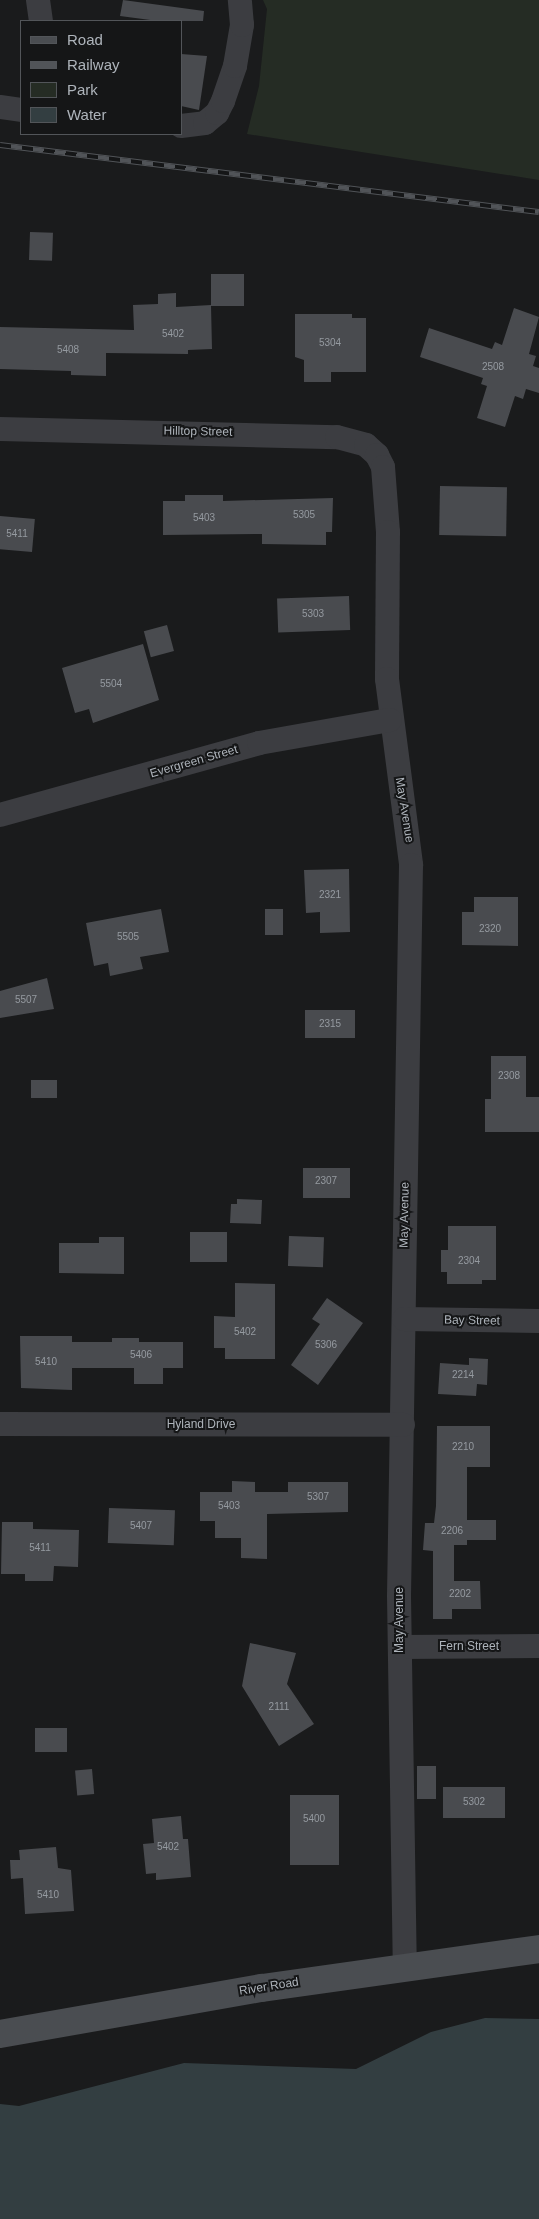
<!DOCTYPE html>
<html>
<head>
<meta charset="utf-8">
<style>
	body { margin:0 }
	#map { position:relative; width:539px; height:2219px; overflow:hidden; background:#1a1b1c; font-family:Arial,sans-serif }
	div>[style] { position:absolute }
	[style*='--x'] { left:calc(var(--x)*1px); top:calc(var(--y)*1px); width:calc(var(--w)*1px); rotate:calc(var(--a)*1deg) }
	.green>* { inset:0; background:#252c24 }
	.water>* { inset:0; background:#333e41 }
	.building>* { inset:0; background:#494b4f; transform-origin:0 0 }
	.street>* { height:24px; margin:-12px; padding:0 12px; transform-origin:12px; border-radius:12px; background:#3c3d41 }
	.secondary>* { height:28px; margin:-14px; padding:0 14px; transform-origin:14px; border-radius:14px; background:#4a4d51 }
	.rail>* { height:5.5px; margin-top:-2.75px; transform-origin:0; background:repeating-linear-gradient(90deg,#151617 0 11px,#515458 0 22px); box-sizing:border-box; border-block:1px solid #515458 }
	span { translate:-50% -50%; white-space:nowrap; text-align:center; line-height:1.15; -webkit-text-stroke:4px #151617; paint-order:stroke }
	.number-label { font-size:10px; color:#959aa0 }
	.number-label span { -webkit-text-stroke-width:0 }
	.street-label { font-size:12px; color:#aeb4bb }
	.legend { position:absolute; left:20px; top:20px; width:162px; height:115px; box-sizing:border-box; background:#151617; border:1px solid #525559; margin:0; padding:6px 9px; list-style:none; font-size:15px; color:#aeb4bb }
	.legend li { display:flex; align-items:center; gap:10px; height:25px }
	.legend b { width:25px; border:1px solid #525559 }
</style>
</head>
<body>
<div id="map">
	<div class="green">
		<i style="clip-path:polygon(263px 0,539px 0,539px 180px,247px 134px,259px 86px,267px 9px)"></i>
	</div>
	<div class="water">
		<i style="clip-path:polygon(485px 2018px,539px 2019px,539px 2219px,0 2219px,0 2104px,19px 2106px,184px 2063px,356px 2069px,431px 2032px)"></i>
	</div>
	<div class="building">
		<i style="clip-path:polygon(123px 0,204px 11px,203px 21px,158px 21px,120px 16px)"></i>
		<i style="clip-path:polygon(181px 54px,207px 56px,199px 110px,181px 106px)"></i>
		<i style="left:30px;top:232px;width:23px;height:28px;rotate:2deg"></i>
		<i style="left:211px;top:274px;width:33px;height:32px"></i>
		<i style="clip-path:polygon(176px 293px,176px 307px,211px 305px,212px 349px,188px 350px,188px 354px,106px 353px,106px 376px,71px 375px,71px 371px,0 369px,0 327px,134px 330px,133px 305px,158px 304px,158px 294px)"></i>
		<i style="clip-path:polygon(514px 308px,539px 317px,529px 354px,536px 356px,533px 366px,539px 368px,539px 393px,526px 389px,523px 399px,515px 396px,505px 427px,477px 418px,487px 386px,481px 384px,483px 378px,420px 357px,429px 328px,492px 349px,495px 342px,502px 345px)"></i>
		<i style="clip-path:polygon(295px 314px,352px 314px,352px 318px,366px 318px,366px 372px,331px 372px,331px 382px,304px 382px,304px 360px,295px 357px)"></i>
		<i style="left:440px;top:486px;width:67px;height:49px;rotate:1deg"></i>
		<i style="clip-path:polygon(185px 495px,223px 495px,223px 501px,333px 498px,332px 532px,326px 532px,326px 545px,262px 544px,262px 534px,163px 535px,163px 501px,185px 501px)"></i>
		<i style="left:0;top:516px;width:35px;height:33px;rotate:5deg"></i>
		<i style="left:349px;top:596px;width:34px;height:72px;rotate:88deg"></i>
		<i style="left:167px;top:625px;width:27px;height:24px;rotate:75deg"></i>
		<i style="clip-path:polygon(143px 644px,159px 700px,93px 723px,89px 709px,75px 713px,62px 668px)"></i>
		<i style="clip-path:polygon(349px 869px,350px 932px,320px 933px,320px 912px,306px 913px,304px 870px)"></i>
		<i style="clip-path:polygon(474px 897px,518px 897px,518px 946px,462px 945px,462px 912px,474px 912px)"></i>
		<i style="clip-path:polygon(161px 909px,169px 952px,140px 957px,143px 969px,110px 976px,108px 963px,94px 966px,86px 923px)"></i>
		<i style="left:265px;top:909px;width:18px;height:26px"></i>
		<i style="clip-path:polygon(47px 978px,54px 1009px,0 1018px,0 991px)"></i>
		<i style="left:305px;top:1010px;width:50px;height:28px"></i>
		<i style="clip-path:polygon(491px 1056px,526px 1056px,526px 1097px,539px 1097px,539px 1132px,485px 1132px,485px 1099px,491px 1099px)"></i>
		<i style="left:31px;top:1080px;width:26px;height:18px"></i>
		<i style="left:303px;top:1168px;width:47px;height:30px"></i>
		<i style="clip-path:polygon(237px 1199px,262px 1200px,261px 1224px,230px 1223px,231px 1204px,237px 1204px)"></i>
		<i style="clip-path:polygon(448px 1226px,496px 1226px,496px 1280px,482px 1280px,482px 1284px,447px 1284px,447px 1272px,441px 1272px,441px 1250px,448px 1250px)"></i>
		<i style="left:190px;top:1232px;width:37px;height:30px"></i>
		<i style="left:289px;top:1236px;width:35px;height:30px;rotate:2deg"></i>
		<i style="clip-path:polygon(99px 1237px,124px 1237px,124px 1274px,59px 1273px,59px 1243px,99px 1243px)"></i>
		<i style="clip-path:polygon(235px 1283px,275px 1284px,275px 1359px,225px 1359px,225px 1348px,214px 1348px,214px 1316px,235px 1317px)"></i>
		<i style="clip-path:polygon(327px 1298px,363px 1323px,318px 1385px,291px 1365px,320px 1324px,312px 1319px)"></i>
		<i style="clip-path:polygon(20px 1336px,72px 1336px,72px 1342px,112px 1342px,112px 1338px,139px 1338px,139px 1342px,183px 1342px,183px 1368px,163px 1368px,163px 1384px,134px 1384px,134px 1368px,72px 1368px,72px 1390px,21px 1388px)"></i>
		<i style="clip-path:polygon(469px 1358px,488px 1359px,487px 1385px,477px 1384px,476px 1396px,438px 1394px,440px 1363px,469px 1365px)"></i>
		<i style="clip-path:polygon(437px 1426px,490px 1426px,490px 1467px,467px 1467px,467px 1520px,496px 1520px,496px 1540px,467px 1540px,467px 1545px,454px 1545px,454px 1581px,480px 1581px,481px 1609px,452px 1609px,452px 1619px,433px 1619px,433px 1551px,423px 1550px,425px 1523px,434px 1523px,436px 1506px)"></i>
		<i style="clip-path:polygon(232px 1481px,255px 1482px,255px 1492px,288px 1492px,288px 1482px,348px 1482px,348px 1512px,267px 1514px,267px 1559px,241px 1558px,241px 1538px,215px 1538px,215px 1521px,200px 1521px,200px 1492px,232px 1492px)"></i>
		<i style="left:109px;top:1508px;width:66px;height:35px;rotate:2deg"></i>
		<i style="clip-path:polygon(2px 1522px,33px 1522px,33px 1529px,79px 1530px,78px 1567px,54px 1566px,53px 1581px,25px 1581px,25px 1574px,1px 1574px)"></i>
		<i style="clip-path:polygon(250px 1643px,296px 1653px,287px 1684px,314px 1724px,279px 1746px,242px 1686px)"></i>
		<i style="left:35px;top:1728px;width:32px;height:24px"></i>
		<i style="left:417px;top:1766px;width:19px;height:33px"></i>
		<i style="left:92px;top:1769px;width:25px;height:17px;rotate:85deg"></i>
		<i style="left:443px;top:1787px;width:62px;height:31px"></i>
		<i style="left:290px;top:1795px;width:49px;height:70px"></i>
		<i style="clip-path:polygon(181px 1816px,183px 1839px,188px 1839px,191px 1877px,156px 1880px,156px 1873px,146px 1874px,143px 1844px,154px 1843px,152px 1819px)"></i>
		<i style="clip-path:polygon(56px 1847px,58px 1868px,71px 1870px,74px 1911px,25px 1914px,23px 1878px,11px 1879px,10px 1860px,20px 1860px,19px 1850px)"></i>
	</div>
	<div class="street">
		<i style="--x:38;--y:0;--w:21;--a:82"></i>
		<i style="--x:0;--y:107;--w:21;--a:8"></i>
		<i style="--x:181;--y:126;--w:24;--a:-7"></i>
		<i style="--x:205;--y:123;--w:16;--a:-40"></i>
		<i style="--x:217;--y:113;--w:13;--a:-63"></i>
		<i style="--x:223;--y:101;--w:37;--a:-71"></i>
		<i style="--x:235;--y:66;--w:42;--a:-80.3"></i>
		<i style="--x:242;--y:25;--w:25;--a:-95"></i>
		<i style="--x:0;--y:429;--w:337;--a:1.4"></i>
		<i style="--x:337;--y:437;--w:30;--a:15"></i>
		<i style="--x:366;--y:445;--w:15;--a:42"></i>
		<i style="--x:377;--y:455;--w:13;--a:63"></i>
		<i style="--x:383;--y:467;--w:65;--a:85.6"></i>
		<i style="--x:388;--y:532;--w:147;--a:90.4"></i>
		<i style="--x:387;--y:679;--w:188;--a:82.6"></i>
		<i style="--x:411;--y:865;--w:731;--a:90.94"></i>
		<i style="--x:399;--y:1596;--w:369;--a:89.1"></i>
		<i style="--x:0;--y:815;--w:269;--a:-15.5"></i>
		<i style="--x:259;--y:743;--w:133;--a:-10"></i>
		<i style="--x:404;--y:1319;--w:135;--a:0.8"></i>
		<i style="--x:0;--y:1424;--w:403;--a:0.1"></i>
		<i style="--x:400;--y:1647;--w:139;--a:-0.4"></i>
	</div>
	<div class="secondary">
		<i style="--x:0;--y:2034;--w:266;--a:-10"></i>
		<i style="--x:262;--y:1988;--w:280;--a:-8"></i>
	</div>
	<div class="rail">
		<i style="--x:0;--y:145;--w:543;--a:7.09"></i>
	</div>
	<div class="number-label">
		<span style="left:173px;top:334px">5402</span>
		<span style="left:330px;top:343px">5304</span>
		<span style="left:68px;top:350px">5408</span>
		<span style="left:493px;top:367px">2508</span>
		<span style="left:304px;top:515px">5305</span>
		<span style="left:204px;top:518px">5403</span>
		<span style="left:17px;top:534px">5411</span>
		<span style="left:313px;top:614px">5303</span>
		<span style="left:111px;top:684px">5504</span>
		<span style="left:330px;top:895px">2321</span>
		<span style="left:490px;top:929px">2320</span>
		<span style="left:128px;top:937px">5505</span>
		<span style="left:26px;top:1000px">5507</span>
		<span style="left:330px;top:1024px">2315</span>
		<span style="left:509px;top:1076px">2308</span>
		<span style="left:326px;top:1181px">2307</span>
		<span style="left:469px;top:1261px">2304</span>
		<span style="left:245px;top:1332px">5402</span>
		<span style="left:326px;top:1345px">5306</span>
		<span style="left:141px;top:1355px">5406</span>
		<span style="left:46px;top:1362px">5410</span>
		<span style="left:463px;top:1375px">2214</span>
		<span style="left:463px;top:1447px">2210</span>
		<span style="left:318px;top:1497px">5307</span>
		<span style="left:229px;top:1506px">5403</span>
		<span style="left:141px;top:1526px">5407</span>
		<span style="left:452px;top:1531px">2206</span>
		<span style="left:40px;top:1548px">5411</span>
		<span style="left:460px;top:1594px">2202</span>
		<span style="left:279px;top:1707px">2111</span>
		<span style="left:474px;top:1802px">5302</span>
		<span style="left:314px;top:1819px">5400</span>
		<span style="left:168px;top:1847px">5402</span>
		<span style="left:48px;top:1895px">5410</span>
	</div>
	<div class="street-label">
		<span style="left:198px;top:432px;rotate:1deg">Hilltop Street</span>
		<span style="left:194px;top:762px;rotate:-16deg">Evergreen Street</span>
		<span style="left:404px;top:810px;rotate:81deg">May Avenue</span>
		<span style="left:405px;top:1215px;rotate:-89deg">May Avenue</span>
		<span style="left:472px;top:1321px;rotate:1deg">Bay Street</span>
		<span style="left:201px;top:1425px">Hyland Drive</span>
		<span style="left:400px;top:1620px;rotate:-90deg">May Avenue</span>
		<span style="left:469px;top:1647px">Fern Street</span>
		<span style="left:269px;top:1987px;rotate:-9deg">River Road</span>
	</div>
	<ul class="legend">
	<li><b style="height:6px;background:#4a4d51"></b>Road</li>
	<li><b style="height:6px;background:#515458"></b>Railway</li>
	<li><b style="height:14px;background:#252c24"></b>Park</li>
	<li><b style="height:14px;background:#333e41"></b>Water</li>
	</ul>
</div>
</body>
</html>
